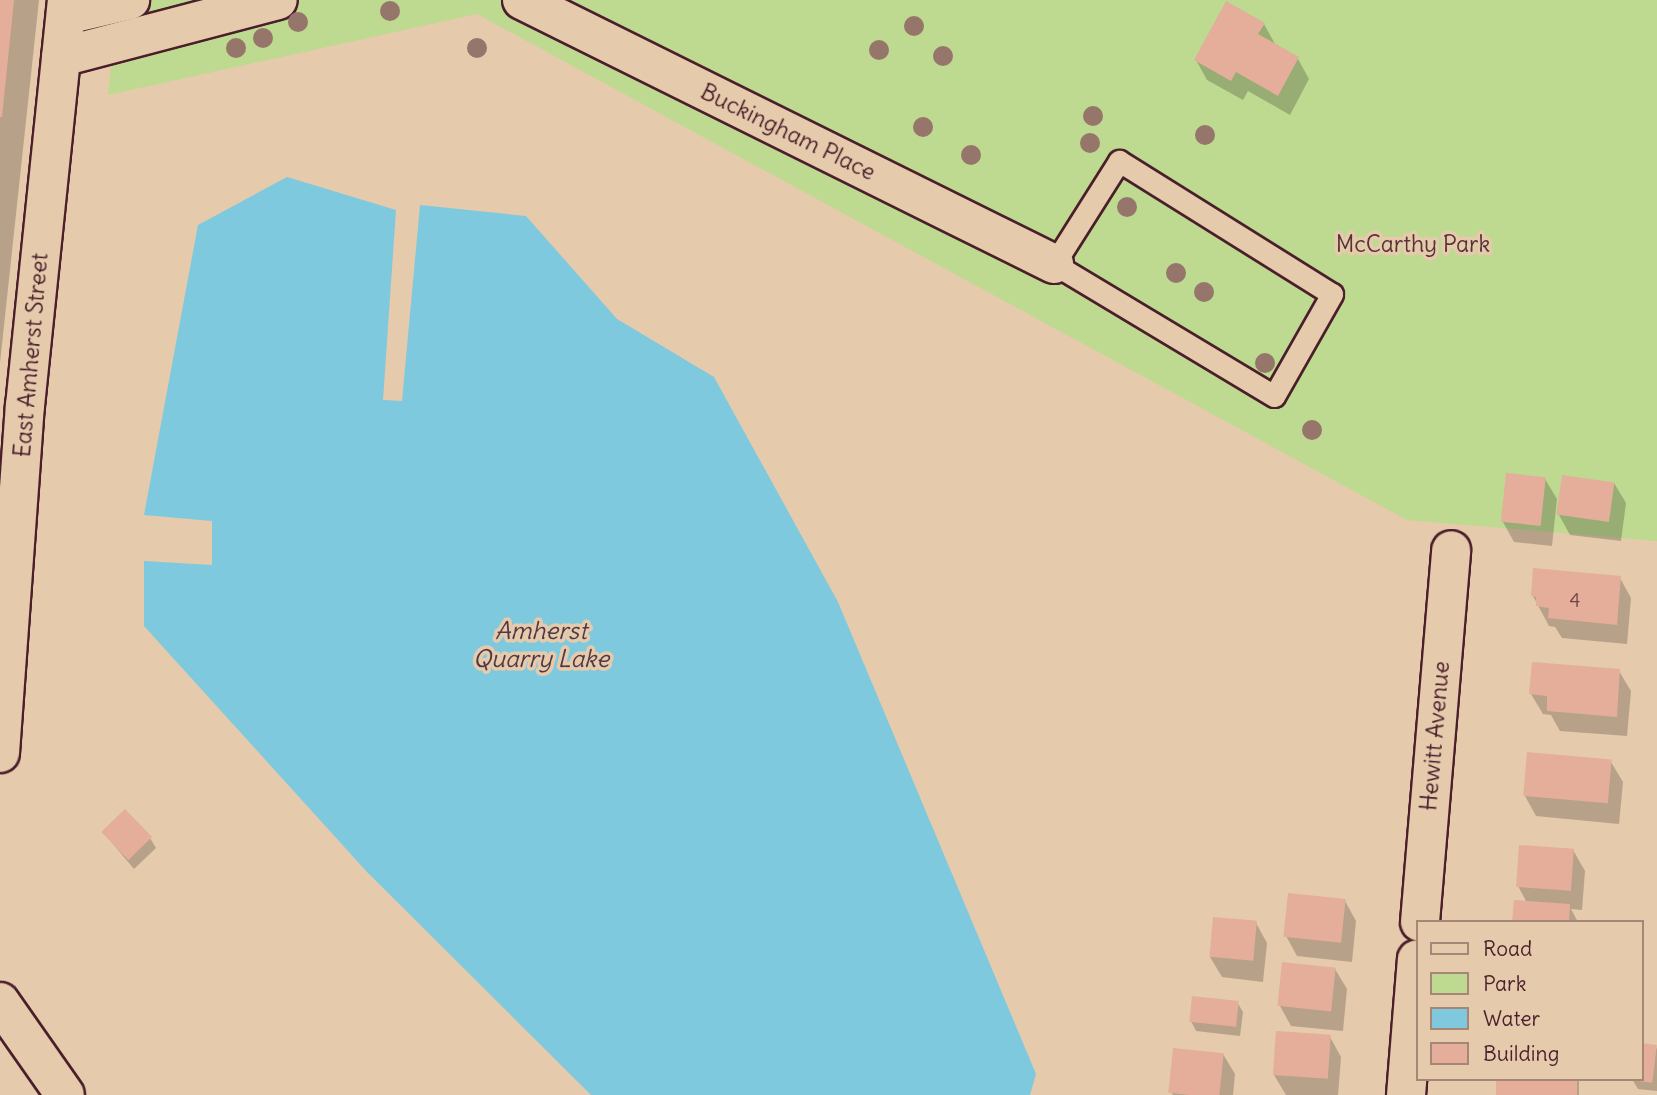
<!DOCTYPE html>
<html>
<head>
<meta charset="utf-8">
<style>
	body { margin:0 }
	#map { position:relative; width:1657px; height:1095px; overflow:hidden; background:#e5caac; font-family:Delius,sans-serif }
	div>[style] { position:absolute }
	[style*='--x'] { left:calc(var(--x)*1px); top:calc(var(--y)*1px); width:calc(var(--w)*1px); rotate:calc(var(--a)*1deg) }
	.green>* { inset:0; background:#bed990 }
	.water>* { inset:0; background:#7ec9de }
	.shadow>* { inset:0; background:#0003; transform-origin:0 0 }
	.building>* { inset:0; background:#e4ae9a; transform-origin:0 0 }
	.roads { filter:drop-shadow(2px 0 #4a1f2b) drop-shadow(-2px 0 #4a1f2b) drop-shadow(0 2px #4a1f2b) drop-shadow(0 -2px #4a1f2b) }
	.lane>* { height:21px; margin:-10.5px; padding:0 10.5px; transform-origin:10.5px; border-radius:10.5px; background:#e5caac }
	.street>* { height:38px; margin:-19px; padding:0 19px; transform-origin:19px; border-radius:19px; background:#e5caac }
	.secondary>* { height:38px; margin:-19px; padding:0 19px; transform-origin:19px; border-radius:19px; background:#e5caac }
	.trees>* { width:20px; height:20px; margin:-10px; border-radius:50%; background:#96766b }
	span { translate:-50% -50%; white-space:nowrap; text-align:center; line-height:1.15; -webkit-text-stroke:7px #e5caac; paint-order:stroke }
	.number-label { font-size:19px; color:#704347 }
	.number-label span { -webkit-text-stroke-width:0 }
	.street-label { font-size:23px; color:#4a1f2b }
	.park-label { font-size:23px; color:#563235 }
	.water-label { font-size:24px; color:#523846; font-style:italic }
	.legend { position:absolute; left:1416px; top:920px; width:228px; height:161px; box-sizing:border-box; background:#e5caac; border:2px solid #a78678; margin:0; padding:9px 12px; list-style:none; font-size:21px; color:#4a1f2b }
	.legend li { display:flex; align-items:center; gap:14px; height:35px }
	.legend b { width:35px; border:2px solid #a78678 }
</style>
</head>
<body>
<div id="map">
	<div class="green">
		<i style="clip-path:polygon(118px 0,1657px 0,1657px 541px,1407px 520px,477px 14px,108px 95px)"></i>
	</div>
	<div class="water">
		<i style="clip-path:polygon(287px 177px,396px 210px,383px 400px,402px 401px,420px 205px,526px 216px,617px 319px,714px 377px,838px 602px,1036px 1074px,1030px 1095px,591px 1095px,367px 872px,144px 626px,144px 561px,212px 565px,212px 521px,144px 515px,198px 225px)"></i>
	</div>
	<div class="shadow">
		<i style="clip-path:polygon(0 0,39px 0,0 363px)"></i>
		<i style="clip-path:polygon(1264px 24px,1275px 44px,1298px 59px,1309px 79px,1290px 115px,1248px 91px,1243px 100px,1207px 80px,1196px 60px)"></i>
		<i style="clip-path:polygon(1545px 479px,1557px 499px,1552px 546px,1514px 542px,1503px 522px)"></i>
		<i style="clip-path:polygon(1614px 483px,1626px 503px,1621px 541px,1570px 535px,1559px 515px)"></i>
		<i style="clip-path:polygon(1620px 578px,1631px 598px,1627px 644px,1562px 638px,1555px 627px,1549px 626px,1533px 596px)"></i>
		<i style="clip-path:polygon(1619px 671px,1631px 691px,1627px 736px,1560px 731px,1551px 715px,1543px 714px,1531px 694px)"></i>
		<i style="clip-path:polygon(1611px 762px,1623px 782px,1619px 824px,1536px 816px,1525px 796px)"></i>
		<i style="clip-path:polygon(103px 832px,150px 838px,156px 848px,134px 869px)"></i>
		<i style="clip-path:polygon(1573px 850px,1585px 871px,1582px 910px,1571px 909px,1578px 922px,1514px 922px,1527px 903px,1518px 886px)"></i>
		<i style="clip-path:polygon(1345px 901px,1356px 921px,1352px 962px,1297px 956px,1286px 936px)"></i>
		<i style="clip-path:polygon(1256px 923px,1267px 943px,1263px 982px,1222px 977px,1210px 957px)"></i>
		<i style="clip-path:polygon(1335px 969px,1347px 989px,1343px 1031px,1291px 1026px,1280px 1006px)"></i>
		<i style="clip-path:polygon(1237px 1002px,1243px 1012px,1240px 1036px,1196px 1031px,1191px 1021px)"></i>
		<i style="clip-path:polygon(1330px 1037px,1341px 1057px,1338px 1095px,1286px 1095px,1274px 1075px)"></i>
		<i style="clip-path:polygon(1657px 1047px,1657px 1091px,1638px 1089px,1632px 1079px,1641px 1079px)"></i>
		<i style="clip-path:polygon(1223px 1054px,1235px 1074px,1233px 1095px,1173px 1095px,1171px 1092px)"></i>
		<i style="left:1497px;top:1079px;width:82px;height:16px"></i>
	</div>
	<div class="building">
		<i style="clip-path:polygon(0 0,14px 0,2px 117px,0 117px)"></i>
		<i style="clip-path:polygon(1226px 1px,1265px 23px,1258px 34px,1299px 57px,1278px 96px,1236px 72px,1231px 81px,1194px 60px)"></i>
		<i style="left:1506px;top:473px;width:40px;height:49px;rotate:6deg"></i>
		<i style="left:1562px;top:475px;width:53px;height:40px;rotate:8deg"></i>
		<i style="clip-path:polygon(1533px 568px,1621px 576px,1617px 625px,1548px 618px,1549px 608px,1536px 606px,1536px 597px,1531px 596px)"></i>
		<i style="clip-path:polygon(1532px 662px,1620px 669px,1617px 717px,1547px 711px,1547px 696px,1529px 694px)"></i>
		<i style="left:1527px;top:752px;width:85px;height:44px;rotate:5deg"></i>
		<i style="left:125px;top:809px;width:39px;height:33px;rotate:46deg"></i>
		<i style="left:1519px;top:845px;width:55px;height:42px;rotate:4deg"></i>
		<i style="left:1288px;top:893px;width:58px;height:44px;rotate:6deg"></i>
		<i style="clip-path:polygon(1514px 900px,1570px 904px,1569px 922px,1512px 922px)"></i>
		<i style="left:1213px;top:917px;width:44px;height:40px;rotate:5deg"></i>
		<i style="left:1282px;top:962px;width:54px;height:44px;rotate:6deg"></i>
		<i style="left:1192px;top:996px;width:47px;height:26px;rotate:6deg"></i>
		<i style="left:1276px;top:1031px;width:55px;height:44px;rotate:4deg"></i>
		<i style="left:1641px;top:1043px;width:16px;height:38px;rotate:7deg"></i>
		<i style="left:1173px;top:1048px;width:51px;height:45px;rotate:6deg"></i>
		<i style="left:1496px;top:1079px;width:81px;height:16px"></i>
	</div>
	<div class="roads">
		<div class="lane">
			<i style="--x:1119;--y:161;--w:251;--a:32"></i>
			<i style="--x:1332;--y:294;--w:117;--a:119.6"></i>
			<i style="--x:1274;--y:396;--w:257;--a:-149"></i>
			<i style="--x:1054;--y:264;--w:122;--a:-57.7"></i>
		</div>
		<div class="street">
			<i style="--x:522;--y:0;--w:594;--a:26.39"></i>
			<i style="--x:66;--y:15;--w:66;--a:-13.2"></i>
			<i style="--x:61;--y:57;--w:224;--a:-14.7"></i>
			<i style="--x:1420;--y:922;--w:373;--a:-85.2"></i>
			<i style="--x:1406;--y:1095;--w:136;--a:-85.4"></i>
		</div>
		<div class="secondary">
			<i style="--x:0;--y:753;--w:348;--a:-85.9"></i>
			<i style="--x:25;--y:406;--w:408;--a:-84.1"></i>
			<i style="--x:0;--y:1002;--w:113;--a:55"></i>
		</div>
	</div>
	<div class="trees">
		<i style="left:390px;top:11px"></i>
		<i style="left:298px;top:22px"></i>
		<i style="left:914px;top:26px"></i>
		<i style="left:263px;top:38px"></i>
		<i style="left:236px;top:48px"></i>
		<i style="left:477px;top:48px"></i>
		<i style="left:879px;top:50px"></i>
		<i style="left:943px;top:56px"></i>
		<i style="left:1093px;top:116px"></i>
		<i style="left:923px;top:127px"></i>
		<i style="left:1205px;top:135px"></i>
		<i style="left:1090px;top:143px"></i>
		<i style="left:971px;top:155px"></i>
		<i style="left:1127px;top:207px"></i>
		<i style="left:1176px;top:273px"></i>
		<i style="left:1204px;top:292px"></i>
		<i style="left:1265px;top:363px"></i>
		<i style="left:1312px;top:430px"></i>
	</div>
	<div class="number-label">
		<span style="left:1575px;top:601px">4</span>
	</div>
	<div class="street-label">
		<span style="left:788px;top:132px;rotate:26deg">Buckingham Place</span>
		<span style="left:31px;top:355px;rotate:-85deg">East Amherst Street</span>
		<span style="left:1435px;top:736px;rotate:-85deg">Hewitt Avenue</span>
	</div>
	<div class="park-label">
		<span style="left:1413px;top:244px">McCarthy Park</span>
	</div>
	<div class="water-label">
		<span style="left:541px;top:645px">Amherst<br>Quarry Lake</span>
	</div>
	<ul class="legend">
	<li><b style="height:9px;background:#e5caac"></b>Road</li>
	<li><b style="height:19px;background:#bed990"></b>Park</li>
	<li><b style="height:19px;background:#7ec9de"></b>Water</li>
	<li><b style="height:19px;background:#e4ae9a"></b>Building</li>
	</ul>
</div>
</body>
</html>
